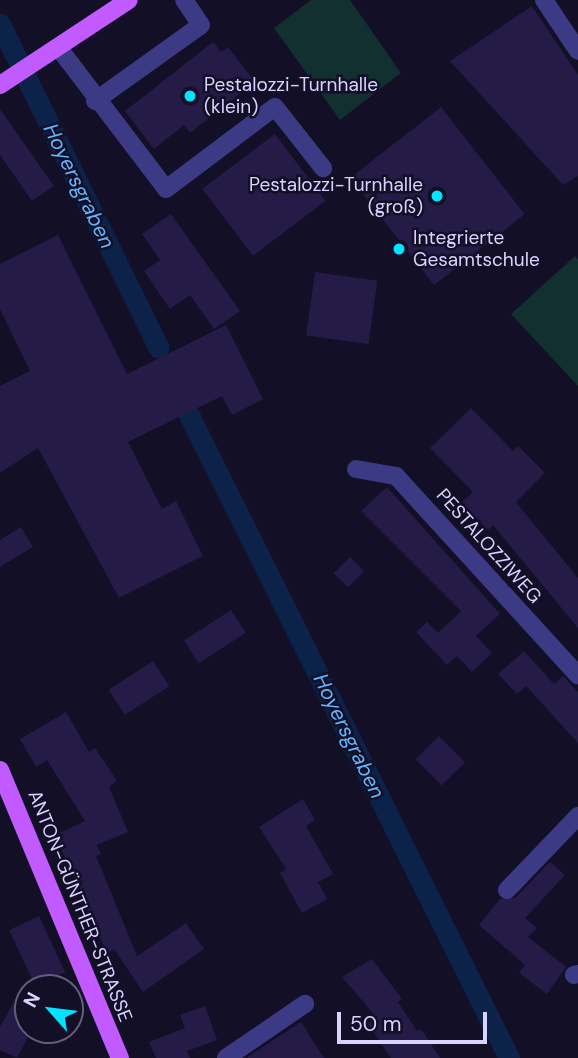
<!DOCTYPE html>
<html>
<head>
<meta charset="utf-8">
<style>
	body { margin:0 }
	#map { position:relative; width:578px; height:1058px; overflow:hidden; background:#130f26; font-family:"DM Sans",sans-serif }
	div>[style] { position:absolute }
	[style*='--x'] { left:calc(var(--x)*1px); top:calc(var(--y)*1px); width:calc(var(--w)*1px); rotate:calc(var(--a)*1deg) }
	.green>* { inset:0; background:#12302f }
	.canal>* { height:21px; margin:-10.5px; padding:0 10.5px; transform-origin:10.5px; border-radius:10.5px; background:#0c2248 }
	.building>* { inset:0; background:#241b47; transform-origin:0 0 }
	.minor>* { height:18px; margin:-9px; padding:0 9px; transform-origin:9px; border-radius:9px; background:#3d3a85 }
	.major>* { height:18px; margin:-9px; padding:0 9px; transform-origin:9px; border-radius:9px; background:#c25bff }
	.dots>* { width:19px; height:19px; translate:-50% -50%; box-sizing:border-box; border:4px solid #130f26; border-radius:50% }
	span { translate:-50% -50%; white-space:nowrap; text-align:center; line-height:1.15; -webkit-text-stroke:5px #130f26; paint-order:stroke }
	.poi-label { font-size:19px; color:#d9d4ff }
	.left { translate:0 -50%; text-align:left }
	.right { translate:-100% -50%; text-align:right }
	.street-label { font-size:19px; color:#d9d4ff }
	.water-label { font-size:21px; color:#62b6ff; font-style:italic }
	.north { position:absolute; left:14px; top:974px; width:70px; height:70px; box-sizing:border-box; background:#130f26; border:2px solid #625e7d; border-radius:50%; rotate:298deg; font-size:19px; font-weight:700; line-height:28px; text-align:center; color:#d9d4ff }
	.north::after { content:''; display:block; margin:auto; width:24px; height:32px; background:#00e5ff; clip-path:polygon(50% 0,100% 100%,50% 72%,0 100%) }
	.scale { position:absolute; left:337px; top:1012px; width:150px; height:32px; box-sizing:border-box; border:4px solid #d9d4ff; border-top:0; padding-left:9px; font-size:21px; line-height:24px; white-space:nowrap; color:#d9d4ff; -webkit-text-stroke:5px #130f26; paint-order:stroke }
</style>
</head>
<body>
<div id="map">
	<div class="green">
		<i style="clip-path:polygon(311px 0,350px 0,401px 73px,340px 120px,274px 28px)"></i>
		<i style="clip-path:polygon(575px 256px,578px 259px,578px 386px,511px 314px)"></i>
	</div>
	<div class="canal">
		<i style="--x:0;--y:24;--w:360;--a:63.9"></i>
		<i style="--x:189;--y:415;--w:718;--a:63.54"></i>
	</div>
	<div class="building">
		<i style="clip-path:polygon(532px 6px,578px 75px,578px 176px,563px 185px,450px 61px)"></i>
		<i style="clip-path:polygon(213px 42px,221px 52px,228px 47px,255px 82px,190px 133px,184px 125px,154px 149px,125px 111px)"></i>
		<i style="left:441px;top:107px;width:136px;height:115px;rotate:52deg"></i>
		<i style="clip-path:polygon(0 109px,54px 186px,32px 201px,0 155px)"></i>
		<i style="left:275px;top:134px;width:84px;height:91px;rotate:53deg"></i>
		<i style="clip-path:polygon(171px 214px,240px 311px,214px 329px,190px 295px,170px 309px,144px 271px,160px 260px,142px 234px)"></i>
		<i style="clip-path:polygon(58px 235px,127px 374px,226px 325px,263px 399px,232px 415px,222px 396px,128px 442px,162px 509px,176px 501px,203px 556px,119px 598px,38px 448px,0 473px,0 386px,30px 371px,0 309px,0 264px)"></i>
		<i style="left:315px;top:272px;width:63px;height:64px;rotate:8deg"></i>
		<i style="clip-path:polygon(471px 408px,513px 451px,518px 446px,545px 473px,516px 502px,578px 578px,578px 628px,493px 525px,488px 530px,461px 503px,473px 492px,430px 448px)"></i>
		<i style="clip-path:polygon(387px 487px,500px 614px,476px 636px,492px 653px,472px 672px,457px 656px,447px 665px,416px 632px,427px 622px,438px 633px,461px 611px,361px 511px)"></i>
		<i style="clip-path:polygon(21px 527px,33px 547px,0 567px,0 540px)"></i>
		<i style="left:350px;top:557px;width:20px;height:23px;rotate:45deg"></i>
		<i style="left:231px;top:610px;width:27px;height:56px;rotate:57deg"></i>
		<i style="clip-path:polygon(524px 651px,554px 684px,563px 676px,578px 692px,578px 743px,526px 686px,517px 694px,498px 674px)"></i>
		<i style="left:153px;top:661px;width:30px;height:53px;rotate:57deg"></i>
		<i style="clip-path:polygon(66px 712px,89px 752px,95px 748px,117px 781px,109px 787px,128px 832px,97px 845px,101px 854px,96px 856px,137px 956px,186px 923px,204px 949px,143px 992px,114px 949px,107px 953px,55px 835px,85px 821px,47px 760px,36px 767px,20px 739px)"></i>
		<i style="left:439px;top:736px;width:37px;height:33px;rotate:45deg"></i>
		<i style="clip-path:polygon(303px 799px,315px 820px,306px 826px,333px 874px,318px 882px,327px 899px,302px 913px,280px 873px,286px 869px,259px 827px)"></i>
		<i style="clip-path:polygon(550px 862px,565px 875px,525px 918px,537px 928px,528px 937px,566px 967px,547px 994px,519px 973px,525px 965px,479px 925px,500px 899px,515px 898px)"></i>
		<i style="left:39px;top:916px;width:62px;height:33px;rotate:65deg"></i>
		<i style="clip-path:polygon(372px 959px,402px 999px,398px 1002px,417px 1031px,421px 1029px,440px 1058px,391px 1058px,368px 1024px,377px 1018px,342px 977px)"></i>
		<i style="clip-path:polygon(13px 1003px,28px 1011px,28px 1037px,17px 1058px,0 1050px,0 1027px)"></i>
		<i style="clip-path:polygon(205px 1006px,217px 1040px,187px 1051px,190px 1058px,156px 1058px,149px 1042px,185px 1028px,180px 1015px)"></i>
		<i style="clip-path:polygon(301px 1022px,324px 1058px,246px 1058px)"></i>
	</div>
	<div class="minor">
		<i style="--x:544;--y:0;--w:61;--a:56.3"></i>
		<i style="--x:58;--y:47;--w:178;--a:52.7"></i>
		<i style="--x:166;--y:189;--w:136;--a:-37"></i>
		<i style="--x:275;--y:107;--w:78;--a:51.8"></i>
		<i style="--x:95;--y:101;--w:130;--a:-35.6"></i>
		<i style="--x:201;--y:25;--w:30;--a:-124"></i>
		<i style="--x:356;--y:469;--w:41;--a:9.9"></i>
		<i style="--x:396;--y:476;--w:270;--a:47.6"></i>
		<i style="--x:507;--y:890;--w:103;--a:-46.2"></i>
		<i style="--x:574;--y:975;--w:4;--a:-14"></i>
		<i style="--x:226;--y:1058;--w:96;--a:-34.4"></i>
	</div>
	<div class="major">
		<i style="--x:0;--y:85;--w:154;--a:-33.4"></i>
		<i style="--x:0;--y:770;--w:312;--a:67.4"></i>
	</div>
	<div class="dots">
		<i style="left:190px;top:96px;background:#00e5ff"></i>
		<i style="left:437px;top:196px;background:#00e5ff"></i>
		<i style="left:399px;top:249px;background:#00e5ff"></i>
	</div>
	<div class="poi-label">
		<span class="left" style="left:204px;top:96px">Pestalozzi-Turnhalle<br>(klein)</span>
		<span class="right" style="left:423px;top:196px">Pestalozzi-Turnhalle<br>(groß)</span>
		<span class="left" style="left:413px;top:249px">Integrierte<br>Gesamtschule</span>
	</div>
	<div class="street-label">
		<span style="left:489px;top:546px;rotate:48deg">PESTALOZZIWEG</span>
		<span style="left:80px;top:906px;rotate:68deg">ANTON-GÜNTHER-STRASSE</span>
	</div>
	<div class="water-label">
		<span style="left:79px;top:186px;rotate:64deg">Hoyersgraben</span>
		<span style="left:349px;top:736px;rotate:64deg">Hoyersgraben</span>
	</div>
	<div class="north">N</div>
	<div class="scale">50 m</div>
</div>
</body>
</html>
